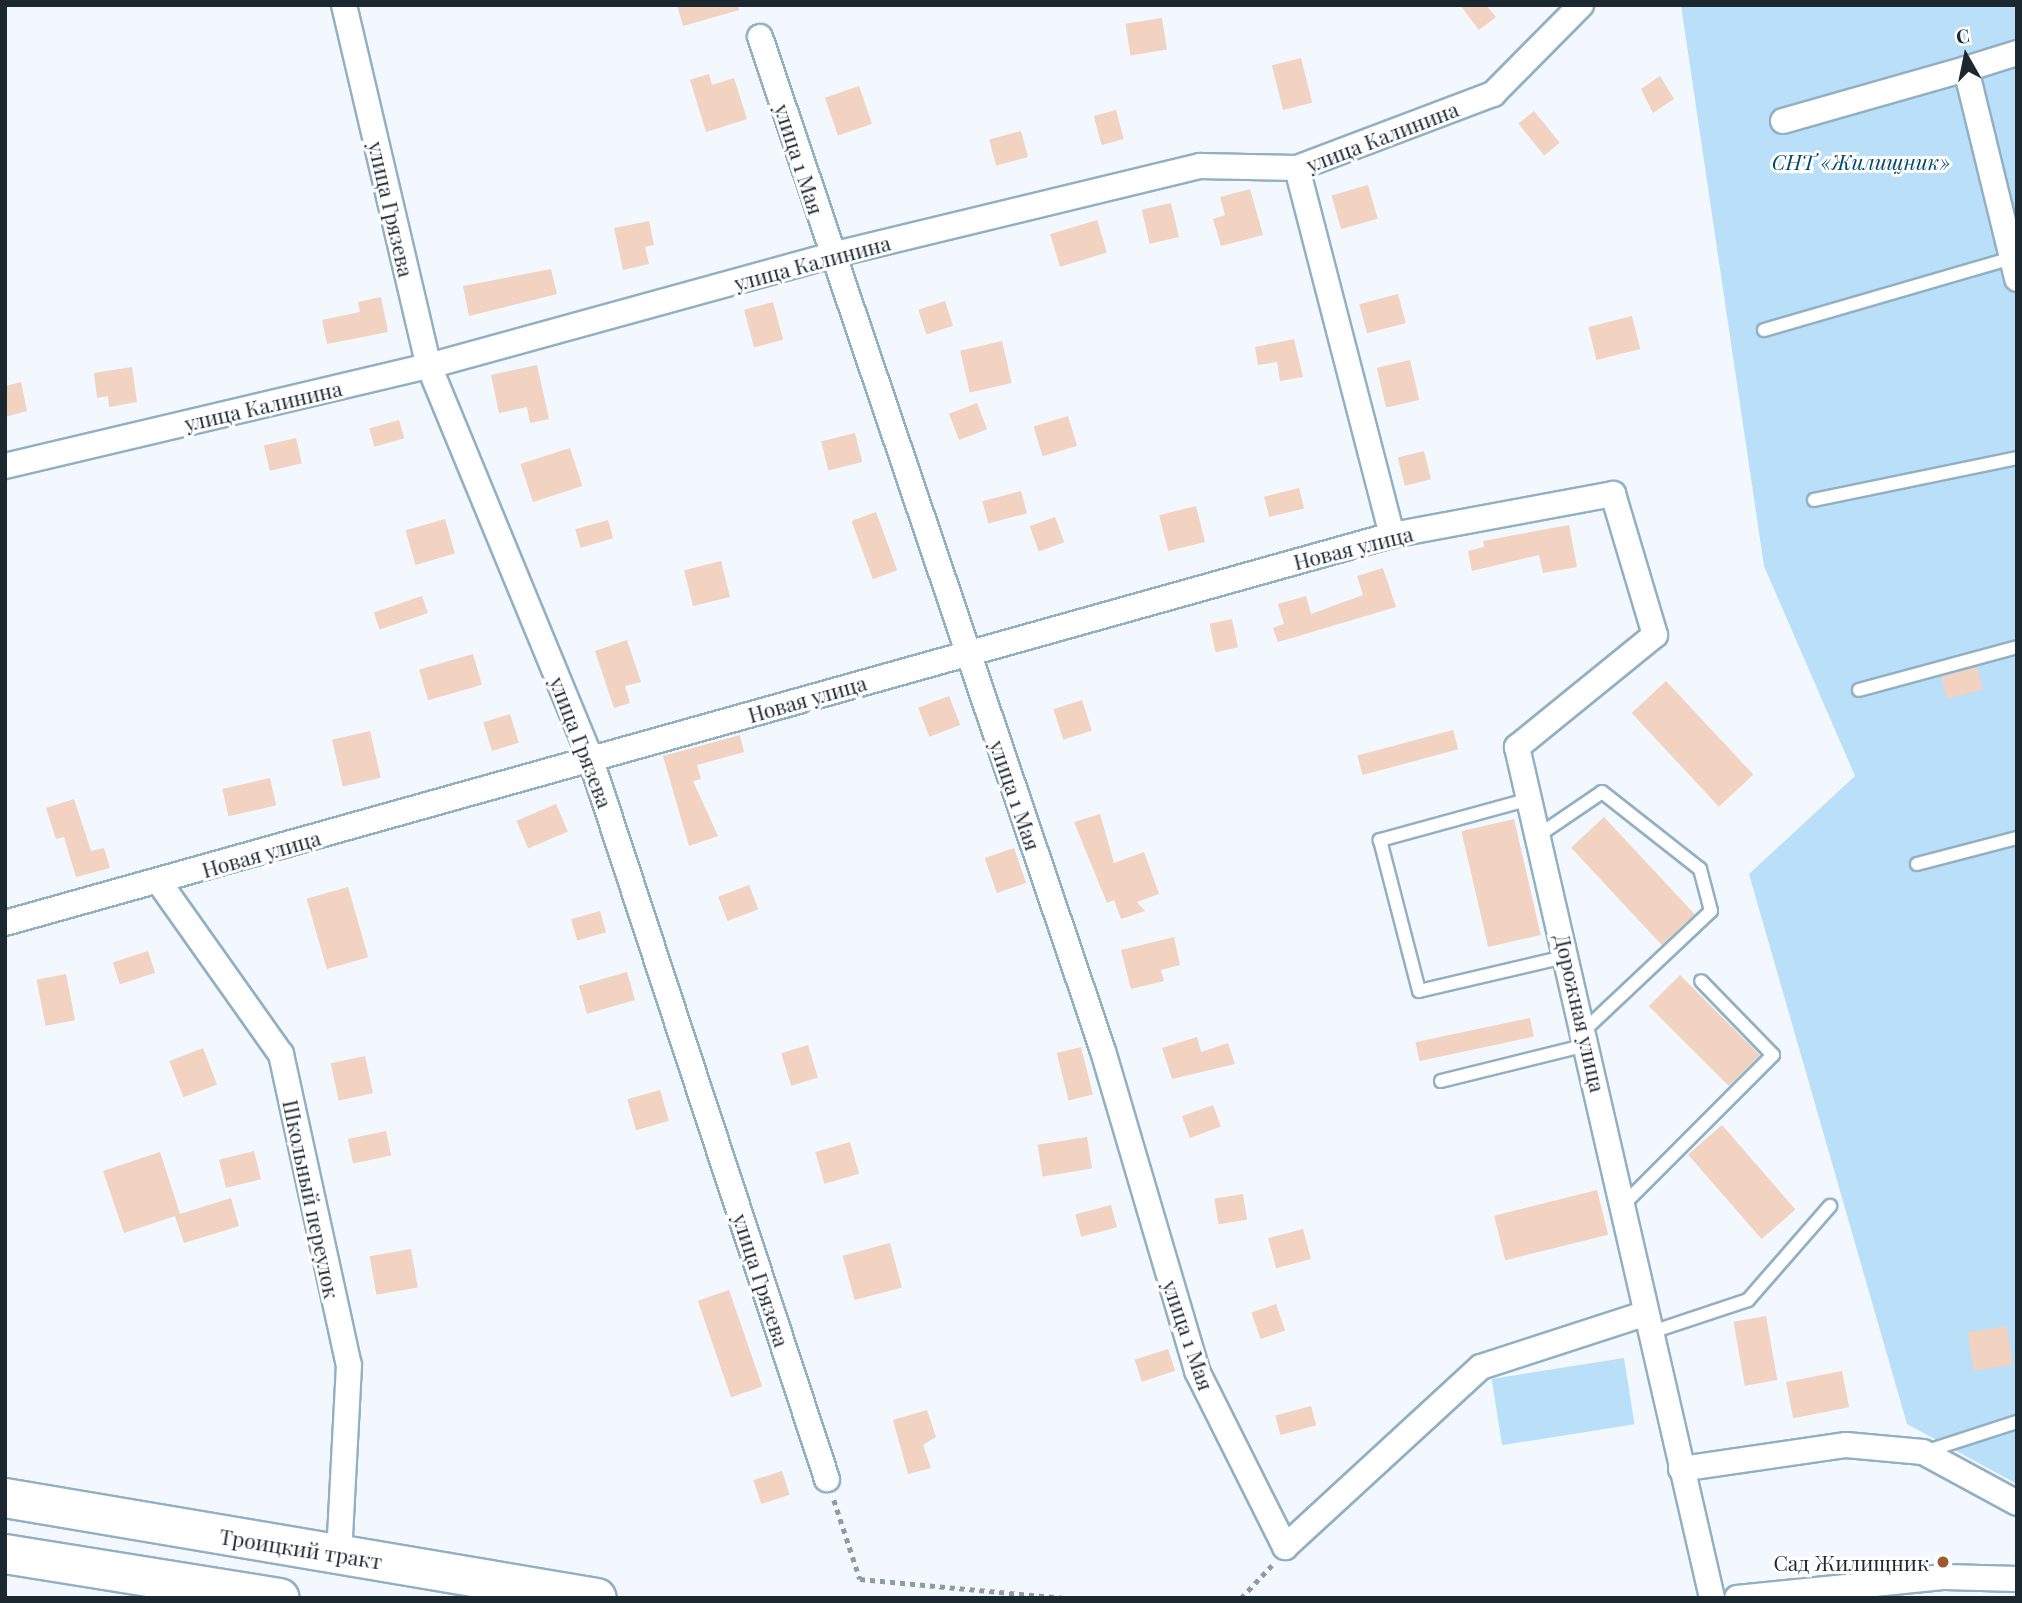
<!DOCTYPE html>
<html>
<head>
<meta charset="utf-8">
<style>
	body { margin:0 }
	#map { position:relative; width:2022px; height:1603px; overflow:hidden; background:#f2f8fd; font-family:"Playfair Display",serif }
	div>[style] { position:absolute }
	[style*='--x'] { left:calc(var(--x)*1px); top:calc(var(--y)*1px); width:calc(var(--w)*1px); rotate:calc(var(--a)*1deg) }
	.green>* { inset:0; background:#b9dff9; transform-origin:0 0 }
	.building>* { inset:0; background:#f2d2c0; transform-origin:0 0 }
	.path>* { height:4.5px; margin-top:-2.25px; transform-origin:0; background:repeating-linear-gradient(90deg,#919aa0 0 5px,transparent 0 10px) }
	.roads { filter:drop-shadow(2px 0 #92b0c4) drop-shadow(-2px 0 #92b0c4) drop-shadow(0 2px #92b0c4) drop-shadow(0 -2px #92b0c4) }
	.service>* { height:12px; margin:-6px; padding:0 6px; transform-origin:6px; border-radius:6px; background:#fff }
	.minor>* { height:24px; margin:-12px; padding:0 12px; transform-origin:12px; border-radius:12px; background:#fff }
	.primary>* { height:38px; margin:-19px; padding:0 19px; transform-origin:19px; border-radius:19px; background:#fff }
	.dots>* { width:19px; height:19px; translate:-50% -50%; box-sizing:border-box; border:4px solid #fff; border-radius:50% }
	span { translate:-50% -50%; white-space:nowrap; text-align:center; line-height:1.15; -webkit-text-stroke:6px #fff; paint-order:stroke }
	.street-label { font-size:21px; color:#1c2830 }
	.park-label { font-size:21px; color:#004a6d; font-style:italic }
	.poi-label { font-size:21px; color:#1c2830 }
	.right { translate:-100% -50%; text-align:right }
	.frame { position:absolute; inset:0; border:7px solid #1c2830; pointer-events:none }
	.north { position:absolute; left:1931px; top:21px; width:70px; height:70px; -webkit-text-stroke:5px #fff; paint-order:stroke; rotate:351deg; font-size:19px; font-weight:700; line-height:28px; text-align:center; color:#1c2830 }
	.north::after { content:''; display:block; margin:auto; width:24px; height:32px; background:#1c2830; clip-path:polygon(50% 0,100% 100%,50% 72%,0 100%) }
</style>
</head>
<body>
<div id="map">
	<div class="green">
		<i style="clip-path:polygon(1681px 5px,2017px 5px,2017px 1484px,1907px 1424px,1749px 874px,1855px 776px,1764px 566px)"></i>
		<i style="left:1624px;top:1358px;width:67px;height:134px;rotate:81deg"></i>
	</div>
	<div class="building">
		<i style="clip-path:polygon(677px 5px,738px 5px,739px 10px,683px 26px)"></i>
		<i style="clip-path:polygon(1460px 5px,1486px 5px,1496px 17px,1479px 30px)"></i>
		<i style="left:1162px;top:18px;width:32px;height:37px;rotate:81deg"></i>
		<i style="left:1301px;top:58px;width:46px;height:30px;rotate:76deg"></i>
		<i style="clip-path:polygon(709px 74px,712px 85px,734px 78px,747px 119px,706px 132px,690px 80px)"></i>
		<i style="clip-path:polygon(1660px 76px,1674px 99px,1653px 113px,1641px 89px)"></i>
		<i style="left:859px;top:86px;width:40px;height:36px;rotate:71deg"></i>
		<i style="left:1116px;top:110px;width:30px;height:23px;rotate:75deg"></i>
		<i style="left:1534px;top:111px;width:41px;height:20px;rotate:51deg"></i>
		<i style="left:1021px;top:131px;width:27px;height:33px;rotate:75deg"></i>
		<i style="left:1368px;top:185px;width:35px;height:38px;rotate:74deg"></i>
		<i style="clip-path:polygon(1250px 189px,1263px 235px,1221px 246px,1213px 219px,1225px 215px,1220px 197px)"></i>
		<i style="left:1171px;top:203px;width:35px;height:30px;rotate:77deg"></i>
		<i style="left:1097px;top:220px;width:34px;height:49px;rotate:73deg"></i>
		<i style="clip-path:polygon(649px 221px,654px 245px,645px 247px,649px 264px,623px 270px,614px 228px)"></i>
		<i style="clip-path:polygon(551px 269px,557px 294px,469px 316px,463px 286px)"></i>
		<i style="left:1398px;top:294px;width:30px;height:40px;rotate:75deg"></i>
		<i style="clip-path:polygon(381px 297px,388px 332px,327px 344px,322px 320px,360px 312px,358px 302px)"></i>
		<i style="left:945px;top:301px;width:26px;height:28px;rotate:72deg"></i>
		<i style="left:773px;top:302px;width:39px;height:30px;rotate:75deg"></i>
		<i style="left:1632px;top:316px;width:34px;height:45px;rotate:76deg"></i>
		<i style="clip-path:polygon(1294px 339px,1303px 377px,1280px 381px,1277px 362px,1258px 365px,1255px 347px)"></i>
		<i style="left:1002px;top:341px;width:43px;height:43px;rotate:77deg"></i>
		<i style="left:1410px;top:360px;width:41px;height:34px;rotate:77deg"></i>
		<i style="clip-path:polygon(537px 365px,549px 419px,530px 423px,527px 407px,499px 413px,491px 375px)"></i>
		<i style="clip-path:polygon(132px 367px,137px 402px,109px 407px,108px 396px,97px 398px,94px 373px)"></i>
		<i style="clip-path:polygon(21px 382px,27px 411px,5px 417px,5px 386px)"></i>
		<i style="left:977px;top:403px;width:28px;height:30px;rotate:69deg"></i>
		<i style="left:1068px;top:416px;width:31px;height:36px;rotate:73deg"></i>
		<i style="left:399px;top:420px;width:19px;height:31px;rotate:74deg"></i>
		<i style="left:855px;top:433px;width:30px;height:35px;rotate:76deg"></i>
		<i style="left:296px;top:438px;width:26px;height:33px;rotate:77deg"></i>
		<i style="left:570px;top:448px;width:40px;height:52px;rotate:72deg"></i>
		<i style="left:1424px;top:451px;width:29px;height:27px;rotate:76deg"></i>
		<i style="left:1299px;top:488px;width:21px;height:36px;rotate:76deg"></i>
		<i style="left:1021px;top:491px;width:23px;height:40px;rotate:75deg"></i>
		<i style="left:1196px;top:506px;width:37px;height:38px;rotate:76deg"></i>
		<i style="left:876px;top:512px;width:62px;height:26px;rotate:70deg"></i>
		<i style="left:1055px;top:517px;width:27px;height:27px;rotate:70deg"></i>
		<i style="left:445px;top:519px;width:36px;height:41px;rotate:74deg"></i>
		<i style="left:608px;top:520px;width:19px;height:34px;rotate:74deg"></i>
		<i style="clip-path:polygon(1569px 525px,1577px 567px,1543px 573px,1539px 555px,1472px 571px,1468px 551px,1484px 547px,1483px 541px)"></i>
		<i style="left:721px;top:561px;width:37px;height:38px;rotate:76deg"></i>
		<i style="clip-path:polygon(1383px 568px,1396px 607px,1278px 642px,1273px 628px,1284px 624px,1278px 604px,1306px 596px,1311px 614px,1363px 595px,1357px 576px)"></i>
		<i style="left:422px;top:596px;width:18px;height:51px;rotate:71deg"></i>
		<i style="left:1232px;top:619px;width:29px;height:23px;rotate:78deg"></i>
		<i style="clip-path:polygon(627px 640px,641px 682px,625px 686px,630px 703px,614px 708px,595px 651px)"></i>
		<i style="left:473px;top:654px;width:32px;height:56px;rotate:74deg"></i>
		<i style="left:1977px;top:667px;width:23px;height:37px;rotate:75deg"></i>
		<i style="left:1666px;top:681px;width:128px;height:47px;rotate:47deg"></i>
		<i style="left:949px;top:696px;width:31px;height:33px;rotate:69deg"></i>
		<i style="left:1082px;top:700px;width:32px;height:30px;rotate:72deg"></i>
		<i style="left:510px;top:714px;width:30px;height:28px;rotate:73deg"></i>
		<i style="left:1453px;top:730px;width:20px;height:99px;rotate:75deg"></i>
		<i style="left:370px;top:731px;width:48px;height:39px;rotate:77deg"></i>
		<i style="clip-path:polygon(740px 735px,744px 752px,697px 765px,701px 779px,693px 781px,718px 836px,689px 846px,663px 756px)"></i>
		<i style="left:270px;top:778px;width:28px;height:49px;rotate:77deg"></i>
		<i style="clip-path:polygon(74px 799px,91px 851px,104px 848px,110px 868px,76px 877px,64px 837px,56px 839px,46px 808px)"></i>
		<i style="left:556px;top:804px;width:30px;height:43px;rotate:67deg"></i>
		<i style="clip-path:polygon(1100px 814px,1114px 863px,1144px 852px,1159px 894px,1137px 902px,1145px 911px,1121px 919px,1114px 900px,1107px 903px,1074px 822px)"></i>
		<i style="left:1604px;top:817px;width:133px;height:45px;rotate:47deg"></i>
		<i style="left:1514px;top:819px;width:119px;height:54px;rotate:77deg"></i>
		<i style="left:1014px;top:848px;width:37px;height:31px;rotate:71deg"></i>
		<i style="left:749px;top:885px;width:26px;height:33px;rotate:69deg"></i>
		<i style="left:348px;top:887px;width:73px;height:43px;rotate:74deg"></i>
		<i style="left:600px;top:911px;width:22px;height:30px;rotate:74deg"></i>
		<i style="clip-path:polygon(1174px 937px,1180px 965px,1161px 970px,1164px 981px,1131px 989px,1121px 950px)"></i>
		<i style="left:148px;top:951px;width:23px;height:37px;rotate:72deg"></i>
		<i style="left:627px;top:972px;width:29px;height:50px;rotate:74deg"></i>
		<i style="left:66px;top:974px;width:47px;height:30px;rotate:79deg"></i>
		<i style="left:1680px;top:975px;width:113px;height:44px;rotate:45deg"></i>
		<i style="left:1530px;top:1018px;width:19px;height:117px;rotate:78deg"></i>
		<i style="clip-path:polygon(1197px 1037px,1201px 1052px,1228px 1043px,1235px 1064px,1172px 1079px,1162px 1048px)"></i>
		<i style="left:808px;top:1045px;width:34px;height:28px;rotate:73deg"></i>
		<i style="left:1081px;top:1047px;width:49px;height:25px;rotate:76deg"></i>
		<i style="left:203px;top:1048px;width:39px;height:36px;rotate:69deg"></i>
		<i style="left:365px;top:1056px;width:38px;height:35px;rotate:78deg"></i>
		<i style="left:660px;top:1090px;width:32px;height:34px;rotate:74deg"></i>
		<i style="left:1213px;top:1105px;width:23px;height:33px;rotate:70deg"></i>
		<i style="left:1722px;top:1125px;width:112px;height:45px;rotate:49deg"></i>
		<i style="left:386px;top:1131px;width:25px;height:39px;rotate:78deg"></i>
		<i style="left:1087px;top:1137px;width:32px;height:50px;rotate:81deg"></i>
		<i style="left:850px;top:1142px;width:33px;height:36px;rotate:74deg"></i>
		<i style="left:254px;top:1151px;width:29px;height:36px;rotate:76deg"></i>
		<i style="clip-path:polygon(160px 1152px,180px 1214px,231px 1198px,239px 1226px,184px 1243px,175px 1216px,124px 1233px,103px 1171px)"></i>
		<i style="left:1597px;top:1190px;width:46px;height:106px;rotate:76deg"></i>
		<i style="left:1243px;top:1194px;width:26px;height:29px;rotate:81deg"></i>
		<i style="left:1111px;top:1205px;width:23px;height:37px;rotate:75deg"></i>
		<i style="left:1303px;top:1229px;width:31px;height:36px;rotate:75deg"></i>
		<i style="left:890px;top:1243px;width:46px;height:49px;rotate:75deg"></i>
		<i style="left:411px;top:1249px;width:39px;height:42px;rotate:80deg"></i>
		<i style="left:729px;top:1290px;width:102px;height:33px;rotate:71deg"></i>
		<i style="left:1276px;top:1304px;width:28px;height:26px;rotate:71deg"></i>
		<i style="left:1766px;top:1316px;width:65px;height:33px;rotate:80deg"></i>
		<i style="left:2007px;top:1326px;width:39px;height:40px;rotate:81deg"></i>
		<i style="left:1168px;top:1349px;width:23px;height:35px;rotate:72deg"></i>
		<i style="left:1842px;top:1371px;width:37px;height:57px;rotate:79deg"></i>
		<i style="left:1311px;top:1406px;width:20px;height:37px;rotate:75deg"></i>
		<i style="clip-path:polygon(927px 1410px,936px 1437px,923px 1445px,931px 1468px,908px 1474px,893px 1420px)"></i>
		<i style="left:782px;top:1471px;width:25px;height:30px;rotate:72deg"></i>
	</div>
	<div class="path">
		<i style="--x:834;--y:1500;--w:83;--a:71.8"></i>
		<i style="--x:860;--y:1579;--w:206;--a:5.3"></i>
		<i style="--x:1241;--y:1598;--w:45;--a:-46.8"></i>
	</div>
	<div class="roads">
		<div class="service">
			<i style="--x:1764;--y:330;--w:262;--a:-16.2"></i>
			<i style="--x:1814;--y:500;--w:207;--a:-11.7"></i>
			<i style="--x:1859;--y:690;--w:164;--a:-15.2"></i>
			<i style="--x:1530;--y:799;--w:156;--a:164.7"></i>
			<i style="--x:1380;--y:840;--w:156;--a:75.5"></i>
			<i style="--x:1419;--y:991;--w:153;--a:-13.2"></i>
			<i style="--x:1539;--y:835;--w:76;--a:-34.3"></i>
			<i style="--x:1602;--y:792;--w:125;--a:38.2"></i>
			<i style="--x:1700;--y:869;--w:43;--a:75.3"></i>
			<i style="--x:1711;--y:911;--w:172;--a:136.7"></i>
			<i style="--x:1917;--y:864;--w:103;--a:-14.6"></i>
			<i style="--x:1441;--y:1081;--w:150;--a:-13.9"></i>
			<i style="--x:1623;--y:1205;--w:212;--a:-45"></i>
			<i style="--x:1773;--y:1055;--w:103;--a:-134.2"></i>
			<i style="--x:1649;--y:1333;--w:104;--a:-18.4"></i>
			<i style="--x:1748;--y:1300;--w:125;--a:-48.9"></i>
			<i style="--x:1924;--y:1452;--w:98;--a:-17.9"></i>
		</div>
		<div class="minor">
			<i style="--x:344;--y:5;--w:371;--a:76.8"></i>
			<i style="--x:429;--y:366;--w:426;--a:67.6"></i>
			<i style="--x:591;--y:760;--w:757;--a:71.83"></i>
			<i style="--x:760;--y:37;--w:1070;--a:71.31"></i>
			<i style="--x:1103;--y:1051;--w:334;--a:73.6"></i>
			<i style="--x:1197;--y:1371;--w:197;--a:63.4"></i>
			<i style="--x:1285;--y:1547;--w:266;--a:-42.6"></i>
			<i style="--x:1481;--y:1367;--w:171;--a:-18"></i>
			<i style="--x:1966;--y:69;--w:53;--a:-17.4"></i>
			<i style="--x:1783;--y:121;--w:190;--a:-15.9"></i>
			<i style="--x:1966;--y:69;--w:216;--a:76.3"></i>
			<i style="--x:1297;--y:168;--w:379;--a:75.5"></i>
			<i style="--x:5;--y:466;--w:436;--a:-13.3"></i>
			<i style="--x:429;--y:366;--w:418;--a:-15.4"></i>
			<i style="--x:832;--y:255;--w:379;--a:-13.6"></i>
			<i style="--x:1200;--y:166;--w:97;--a:1.2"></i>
			<i style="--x:1297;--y:168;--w:210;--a:-20.7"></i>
			<i style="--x:1493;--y:94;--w:125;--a:-45.3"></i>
			<i style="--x:159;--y:882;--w:211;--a:54.7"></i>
			<i style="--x:281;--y:1054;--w:318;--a:77.7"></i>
			<i style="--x:349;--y:1365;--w:189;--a:93"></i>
			<i style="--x:5;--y:923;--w:1440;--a:-15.63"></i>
			<i style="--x:1392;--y:535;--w:225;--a:-10.5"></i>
			<i style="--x:1613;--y:494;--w:147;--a:73.4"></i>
			<i style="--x:1655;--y:635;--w:178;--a:140.9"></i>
			<i style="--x:1517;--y:747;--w:873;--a:77.09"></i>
			<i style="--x:1681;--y:1469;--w:167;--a:-8.3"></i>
			<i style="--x:1846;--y:1445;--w:77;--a:5.2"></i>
			<i style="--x:1923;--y:1452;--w:107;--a:28.5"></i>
			<i style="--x:1737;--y:1598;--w:209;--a:-5.8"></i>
			<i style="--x:1945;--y:1577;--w:72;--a:1.6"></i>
		</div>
		<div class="primary">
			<i style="--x:5;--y:1498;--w:600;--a:9.59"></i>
			<i style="--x:5;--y:1554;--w:278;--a:9.1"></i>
		</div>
	</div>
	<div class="dots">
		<i style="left:1943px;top:1562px;background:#9e582e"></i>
	</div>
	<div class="street-label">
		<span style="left:1382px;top:136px;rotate:-21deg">улица Калинина</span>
		<span style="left:800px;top:159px;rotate:72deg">улица 1 Мая</span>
		<span style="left:392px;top:209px;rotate:77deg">улица Грязева</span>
		<span style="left:812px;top:262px;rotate:-15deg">улица Калинина</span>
		<span style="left:263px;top:405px;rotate:-13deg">улица Калинина</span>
		<span style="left:1353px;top:547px;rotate:-14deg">Новая улица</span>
		<span style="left:807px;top:698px;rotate:-16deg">Новая улица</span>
		<span style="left:582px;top:742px;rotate:69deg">улица Грязева</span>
		<span style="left:1016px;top:795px;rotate:71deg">улица 1 Мая</span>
		<span style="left:261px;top:853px;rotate:-16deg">Новая улица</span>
		<span style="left:1581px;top:1013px;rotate:77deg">Дорожная улица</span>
		<span style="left:312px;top:1199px;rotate:78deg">Школьный переулок</span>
		<span style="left:762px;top:1280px;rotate:72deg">улица Грязева</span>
		<span style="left:1189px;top:1335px;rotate:71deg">улица 1 Мая</span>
		<span style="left:301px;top:1548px;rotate:9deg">Троицкий тракт</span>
	</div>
	<div class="park-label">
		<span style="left:1861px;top:161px">СНТ «Жилищник»</span>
	</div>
	<div class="poi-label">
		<span class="right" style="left:1929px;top:1562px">Сад Жилищник</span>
	</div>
	<div class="frame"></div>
	<div class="north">С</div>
</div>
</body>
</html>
